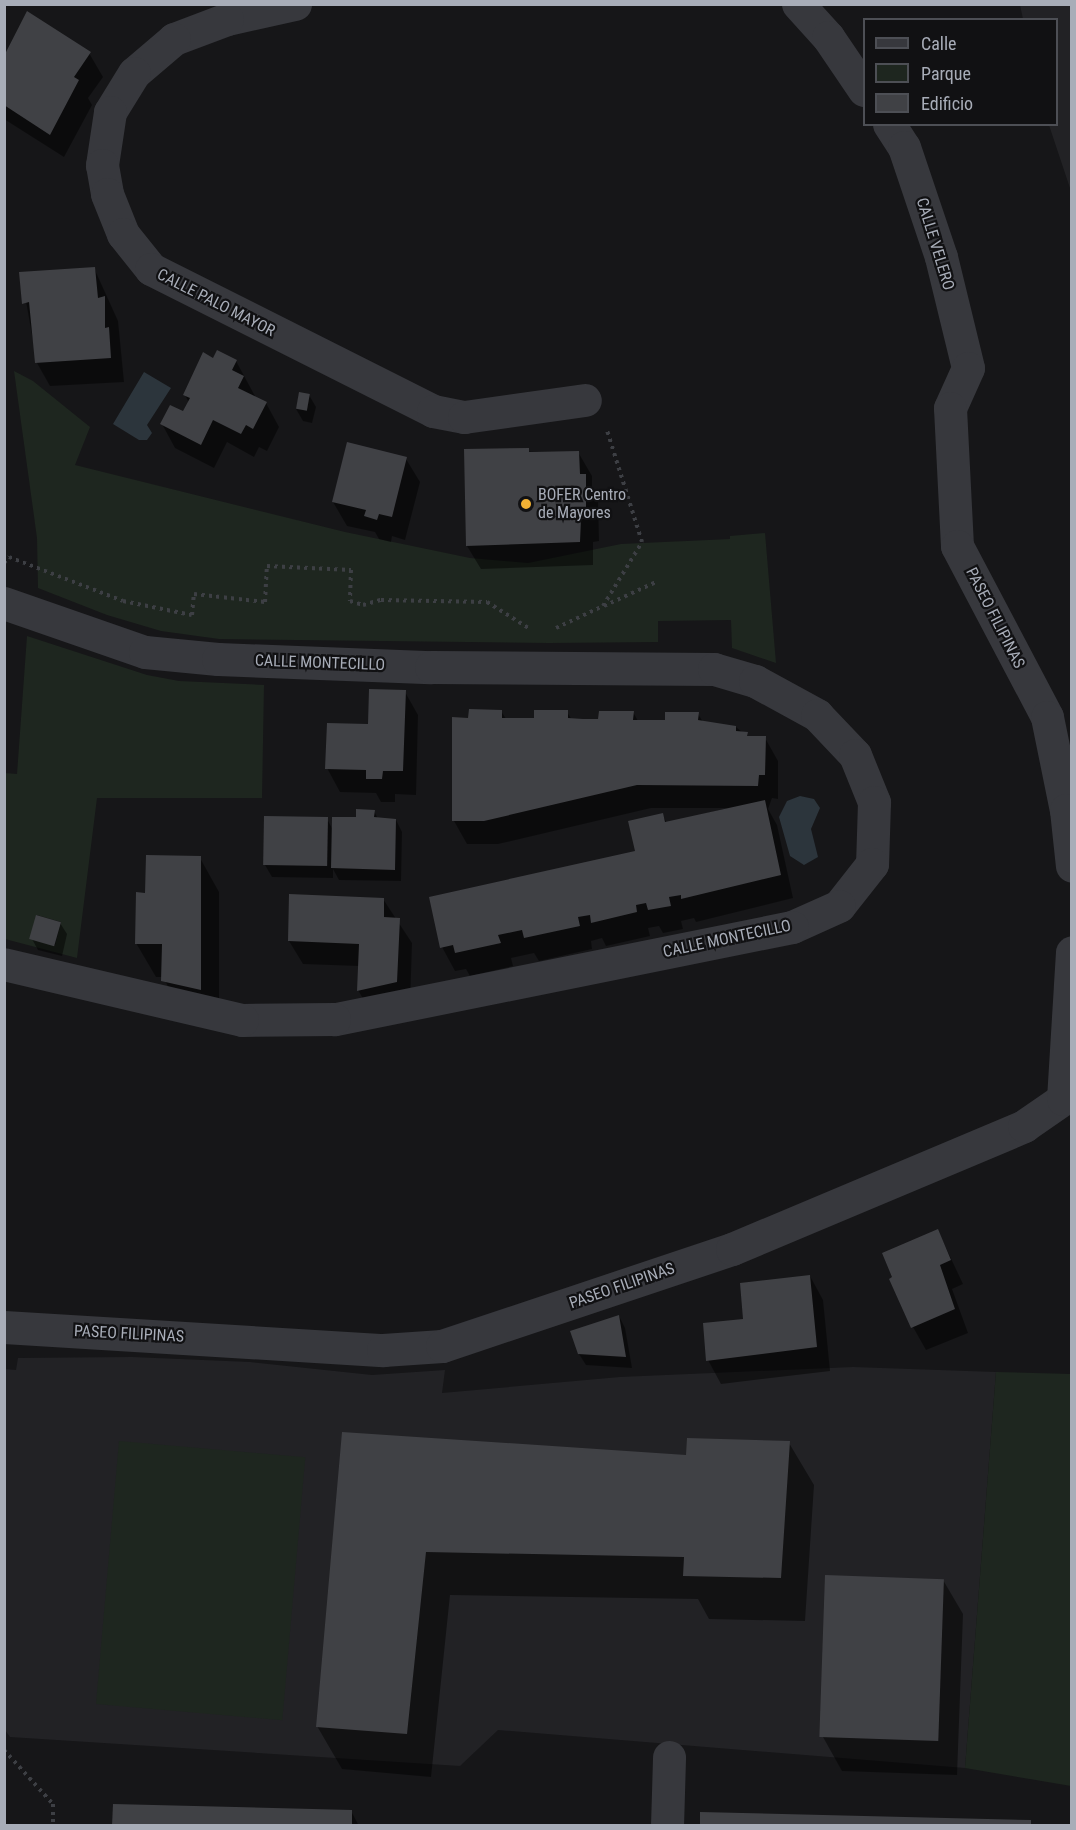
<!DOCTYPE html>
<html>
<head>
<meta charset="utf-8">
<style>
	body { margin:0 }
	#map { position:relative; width:1076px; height:1830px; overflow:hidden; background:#161618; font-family:"Roboto Condensed",sans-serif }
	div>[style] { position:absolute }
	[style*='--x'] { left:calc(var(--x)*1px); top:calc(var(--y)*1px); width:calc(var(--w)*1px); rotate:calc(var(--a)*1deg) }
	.built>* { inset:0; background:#222225 }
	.green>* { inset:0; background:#1e261f; transform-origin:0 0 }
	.water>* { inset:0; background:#2c353c }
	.shadow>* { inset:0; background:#0007 }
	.building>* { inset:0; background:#404145; transform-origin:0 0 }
	.path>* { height:4px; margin-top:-2px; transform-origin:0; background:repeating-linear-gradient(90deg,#3d3f44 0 3px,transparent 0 7.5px) }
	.minor>* { height:33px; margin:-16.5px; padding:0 16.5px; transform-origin:16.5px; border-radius:16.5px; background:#37383d }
	.dots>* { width:16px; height:16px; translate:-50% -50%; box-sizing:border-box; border:3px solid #111113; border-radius:50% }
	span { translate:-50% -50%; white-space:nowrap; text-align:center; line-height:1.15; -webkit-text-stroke:4.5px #111113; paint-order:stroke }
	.street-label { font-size:16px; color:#a8adb8 }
	.poi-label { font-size:16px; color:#a8adb8 }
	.left { translate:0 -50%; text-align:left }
	.frame { position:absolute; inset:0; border:6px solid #a8adb8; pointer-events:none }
	.legend { position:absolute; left:863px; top:18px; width:195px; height:108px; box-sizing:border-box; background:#111113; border:2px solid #4d4f55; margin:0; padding:8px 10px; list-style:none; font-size:18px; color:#a8adb8 }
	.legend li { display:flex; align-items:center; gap:12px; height:30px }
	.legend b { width:30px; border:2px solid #4d4f55 }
</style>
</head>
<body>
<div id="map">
	<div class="built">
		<i style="clip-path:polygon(1020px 5px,1071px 5px,1071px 191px,1049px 125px,1056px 124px,1056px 20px,1023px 19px)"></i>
		<i style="clip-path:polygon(132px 1357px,250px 1362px,372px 1375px,445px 1370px,442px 1393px,620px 1377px,853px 1367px,996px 1372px,965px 1768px,498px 1730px,460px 1766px,10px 1737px,5px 1730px,4px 1369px,16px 1370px,18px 1358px)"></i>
	</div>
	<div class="green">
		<i style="clip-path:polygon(14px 371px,33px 381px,90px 427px,75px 465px,345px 532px,470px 558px,528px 563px,621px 544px,730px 539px,730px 536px,765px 533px,776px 663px,732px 648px,731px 620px,658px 621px,658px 642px,549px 643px,219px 639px,161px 631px,107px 615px,38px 588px,37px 538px)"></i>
		<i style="clip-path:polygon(evenodd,27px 636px,147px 675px,179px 681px,264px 685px,262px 798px,97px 798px,77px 958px,5px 939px,4px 773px,17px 774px,27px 636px,37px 915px,61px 922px,55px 945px,30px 939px,37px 915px)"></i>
		<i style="clip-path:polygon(996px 1372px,1071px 1374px,1071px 1786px,965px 1768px)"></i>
		<i style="left:119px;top:1441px;width:187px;height:264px;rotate:5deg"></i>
	</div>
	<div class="water">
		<i style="clip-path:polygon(144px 372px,171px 388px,147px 425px,152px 433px,147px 440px,139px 440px,113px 424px)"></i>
		<i style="clip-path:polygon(800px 796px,814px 799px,820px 808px,811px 829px,818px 857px,804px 865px,790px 856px,779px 817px,787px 801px)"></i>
	</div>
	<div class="shadow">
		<i style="clip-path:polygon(89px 53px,103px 77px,88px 98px,92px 105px,64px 157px,4px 119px,4px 56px)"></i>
		<i style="clip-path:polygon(94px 268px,118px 321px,124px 382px,50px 386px,37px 363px,21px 273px)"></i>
		<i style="clip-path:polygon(214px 360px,236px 361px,256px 398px,266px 403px,279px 427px,267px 451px,259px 447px,254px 457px,227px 442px,214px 468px,175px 448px,162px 424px,184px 413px,189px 403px,185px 395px)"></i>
		<i style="clip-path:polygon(309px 395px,316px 407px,312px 423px,303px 421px,296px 409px)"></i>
		<i style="clip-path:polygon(466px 451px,578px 452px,592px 476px,592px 488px,598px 499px,599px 541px,593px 542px,593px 565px,481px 569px,467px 546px)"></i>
		<i style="clip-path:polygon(406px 459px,420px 482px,405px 540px,392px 536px,391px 542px,379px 539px,375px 532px,347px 526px,333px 502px)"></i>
		<i style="clip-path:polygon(405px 692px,418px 715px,416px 795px,395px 794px,395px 802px,381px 802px,376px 793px,340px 792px,327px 768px)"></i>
		<i style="clip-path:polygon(501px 711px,506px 719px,536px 720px,567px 712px,572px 720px,600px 720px,633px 712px,638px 721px,666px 721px,698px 714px,703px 722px,736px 727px,749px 738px,765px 738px,778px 761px,778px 799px,772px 798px,768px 809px,777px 825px,793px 898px,696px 922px,694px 918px,681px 921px,683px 929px,663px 933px,659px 926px,648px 928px,650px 936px,606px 946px,602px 938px,591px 941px,592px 949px,539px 961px,534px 953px,511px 958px,513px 966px,470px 976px,466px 969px,455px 971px,442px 947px,637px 853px,662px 815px,667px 823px,728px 808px,651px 808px,498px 844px,467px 844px,454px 821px,470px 719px)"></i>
		<i style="clip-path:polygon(374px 811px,378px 819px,396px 820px,402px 832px,401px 881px,339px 880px,333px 869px,333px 878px,272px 877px,265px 865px,327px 819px,333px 830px)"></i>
		<i style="clip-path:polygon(200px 858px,219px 892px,219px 1023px,183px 1014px,163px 977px,156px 977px,136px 943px,146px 895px)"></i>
		<i style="clip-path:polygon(383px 899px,412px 943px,410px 1005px,372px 1014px,358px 990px,359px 966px,303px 964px,289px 941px)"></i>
		<i style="clip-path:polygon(60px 923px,67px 934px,62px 956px,38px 950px,32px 939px)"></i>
		<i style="clip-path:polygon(938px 1231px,963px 1284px,952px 1289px,968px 1333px,926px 1350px,913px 1327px)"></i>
		<i style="clip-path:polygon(810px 1276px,823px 1300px,830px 1371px,721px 1384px,708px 1360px)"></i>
		<i style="clip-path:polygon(619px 1316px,625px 1328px,632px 1368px,586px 1365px,579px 1354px)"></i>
		<i style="clip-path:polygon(344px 1434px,688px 1456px,789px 1443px,814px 1485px,805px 1621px,709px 1619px,698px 1599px,450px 1595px,431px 1777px,342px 1769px,317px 1726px)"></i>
		<i style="clip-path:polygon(943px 1580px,963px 1614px,957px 1775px,842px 1771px,823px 1737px)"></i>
		<i style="clip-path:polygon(351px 1811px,359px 1826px,114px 1826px)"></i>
	</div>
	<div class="building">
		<i style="clip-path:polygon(27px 11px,91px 52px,74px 77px,79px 80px,50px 135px,4px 105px,4px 56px)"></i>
		<i style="clip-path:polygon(95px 267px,98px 298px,105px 296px,105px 328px,109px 327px,111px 358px,35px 363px,29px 302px,22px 304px,19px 272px)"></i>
		<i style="clip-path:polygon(217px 350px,237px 360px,232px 370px,244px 376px,238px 388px,267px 402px,253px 429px,246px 425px,241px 434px,213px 420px,201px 445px,160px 424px,170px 405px,183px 411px,190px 398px,183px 395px,203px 352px,213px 358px)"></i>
		<i style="left:299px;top:392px;width:11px;height:17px;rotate:10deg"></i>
		<i style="clip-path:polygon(347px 442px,407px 457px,392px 517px,379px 514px,377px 520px,364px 516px,366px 510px,332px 502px)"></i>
		<i style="clip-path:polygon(529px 448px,529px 452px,579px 451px,580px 474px,586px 474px,586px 518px,581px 519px,580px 542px,466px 546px,464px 449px)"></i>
		<i style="clip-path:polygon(369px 689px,406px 690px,403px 771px,383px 771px,382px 779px,366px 779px,366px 770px,325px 769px,327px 723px,368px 724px)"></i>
		<i style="clip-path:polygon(469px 709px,502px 710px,502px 718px,534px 718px,534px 710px,568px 710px,568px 718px,583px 719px,598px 719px,599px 711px,634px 711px,633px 720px,665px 720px,665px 712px,699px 712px,698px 720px,736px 726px,736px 731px,748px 732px,747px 736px,766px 736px,765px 775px,759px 775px,758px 786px,637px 785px,484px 821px,452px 821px,452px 717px,468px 718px)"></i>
		<i style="clip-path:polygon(765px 800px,781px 875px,681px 899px,681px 895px,669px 897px,671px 906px,648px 910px,646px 903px,636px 905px,637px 912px,591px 923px,590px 915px,578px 917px,580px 926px,524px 938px,522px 930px,498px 935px,501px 943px,455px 953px,453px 945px,440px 948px,429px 897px,635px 851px,628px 821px,663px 813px,665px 822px)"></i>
		<i style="clip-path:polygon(356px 809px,375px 810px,374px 817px,396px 819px,395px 870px,331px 868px,332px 817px,356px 817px)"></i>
		<i style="left:264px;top:816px;width:64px;height:49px;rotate:1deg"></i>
		<i style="clip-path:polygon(146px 855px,201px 856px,201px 990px,161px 981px,162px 944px,135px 944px,136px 892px,145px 893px)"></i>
		<i style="clip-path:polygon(289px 894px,384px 898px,384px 917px,400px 918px,397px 982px,357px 991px,359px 944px,288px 941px)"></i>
		<i style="left:36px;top:915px;width:26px;height:25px;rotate:16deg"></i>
		<i style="clip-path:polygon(938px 1229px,951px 1260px,940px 1265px,955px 1309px,911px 1328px,889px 1279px,892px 1277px,882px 1253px)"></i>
		<i style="clip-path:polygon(810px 1275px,817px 1347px,706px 1361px,703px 1323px,743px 1319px,740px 1283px)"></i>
		<i style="clip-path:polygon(619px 1315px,626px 1357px,578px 1354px,570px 1331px)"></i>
		<i style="clip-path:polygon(342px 1432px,686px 1455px,687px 1438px,790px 1441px,781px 1578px,683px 1576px,684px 1557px,426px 1552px,407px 1734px,316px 1727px)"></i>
		<i style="left:825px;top:1575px;width:119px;height:162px;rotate:2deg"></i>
		<i style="clip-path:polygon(113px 1804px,352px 1810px,352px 1826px,112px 1826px)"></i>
		<i style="clip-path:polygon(700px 1812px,1031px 1820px,1031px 1826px,700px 1826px)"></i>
	</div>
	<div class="path">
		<i style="--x:4;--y:563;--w:8;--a:-50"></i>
		<i style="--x:9;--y:557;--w:122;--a:21.1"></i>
		<i style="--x:123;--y:601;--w:70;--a:11.5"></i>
		<i style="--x:192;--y:615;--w:21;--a:-85"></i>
		<i style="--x:194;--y:594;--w:71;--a:6.4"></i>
		<i style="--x:265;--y:602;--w:36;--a:-87"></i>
		<i style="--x:267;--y:566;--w:84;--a:2.7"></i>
		<i style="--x:351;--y:570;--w:31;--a:92"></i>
		<i style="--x:350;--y:601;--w:14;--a:17"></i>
		<i style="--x:363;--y:605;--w:19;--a:-16"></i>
		<i style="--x:381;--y:600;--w:106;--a:1.1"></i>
		<i style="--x:487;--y:602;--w:51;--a:32.1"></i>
		<i style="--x:604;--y:606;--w:57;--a:-24.8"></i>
		<i style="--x:556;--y:628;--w:52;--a:-25.1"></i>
		<i style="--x:603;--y:606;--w:75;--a:-58.6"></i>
		<i style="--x:642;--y:542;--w:117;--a:-107.4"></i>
		<i style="--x:4;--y:1750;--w:73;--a:47.8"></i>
		<i style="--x:53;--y:1804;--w:22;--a:90"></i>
	</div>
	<div class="minor">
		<i style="--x:295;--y:4;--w:70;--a:167.6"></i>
		<i style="--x:227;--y:19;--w:57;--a:159.3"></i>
		<i style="--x:174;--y:39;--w:52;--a:139.6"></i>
		<i style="--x:134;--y:73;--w:46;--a:121.6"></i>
		<i style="--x:110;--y:112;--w:54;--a:98.6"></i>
		<i style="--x:102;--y:165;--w:29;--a:80"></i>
		<i style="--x:107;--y:194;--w:43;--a:68.2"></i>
		<i style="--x:123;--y:234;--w:45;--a:51.3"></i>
		<i style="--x:151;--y:269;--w:316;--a:26.7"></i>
		<i style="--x:433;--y:411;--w:32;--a:11"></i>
		<i style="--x:464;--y:417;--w:122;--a:-8"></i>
		<i style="--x:798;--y:4;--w:45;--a:47.7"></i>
		<i style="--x:828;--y:37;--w:64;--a:55.8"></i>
		<i style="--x:889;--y:124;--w:27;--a:57"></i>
		<i style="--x:904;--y:147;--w:116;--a:71.4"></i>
		<i style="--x:941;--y:257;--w:114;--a:76.3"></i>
		<i style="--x:968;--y:368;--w:44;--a:114.2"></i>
		<i style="--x:950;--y:408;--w:138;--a:87.1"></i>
		<i style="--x:957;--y:546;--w:193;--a:62.2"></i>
		<i style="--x:1047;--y:717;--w:95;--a:78.5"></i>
		<i style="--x:1066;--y:810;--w:56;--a:83.9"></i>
		<i style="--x:4;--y:603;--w:149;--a:19.2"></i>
		<i style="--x:145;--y:652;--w:73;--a:5.5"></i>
		<i style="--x:218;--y:659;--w:213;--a:2.2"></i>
		<i style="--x:431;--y:667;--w:283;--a:0.4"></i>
		<i style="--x:714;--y:669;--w:43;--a:16.3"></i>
		<i style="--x:755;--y:681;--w:71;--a:28.7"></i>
		<i style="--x:817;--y:715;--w:55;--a:46.5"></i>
		<i style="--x:855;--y:755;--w:51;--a:68"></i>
		<i style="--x:874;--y:802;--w:62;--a:91.8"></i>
		<i style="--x:872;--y:864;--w:53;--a:128.2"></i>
		<i style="--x:839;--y:906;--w:51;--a:155.9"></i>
		<i style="--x:792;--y:927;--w:467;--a:168.6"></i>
		<i style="--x:334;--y:1019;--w:92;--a:179.4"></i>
		<i style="--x:242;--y:1020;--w:244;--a:-166.8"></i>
		<i style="--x:4;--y:1327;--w:380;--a:3.5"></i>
		<i style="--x:383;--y:1350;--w:59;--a:-3.9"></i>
		<i style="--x:442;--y:1346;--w:306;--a:-18.5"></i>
		<i style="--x:732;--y:1249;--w:317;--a:-22.8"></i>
		<i style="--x:1024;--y:1126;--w:47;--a:-34.7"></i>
		<i style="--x:1063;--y:1099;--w:147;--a:-86.5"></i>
		<i style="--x:667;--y:1826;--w:69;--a:-88.3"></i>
	</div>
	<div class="dots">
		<i style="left:526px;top:504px;background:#f2b134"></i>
	</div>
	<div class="street-label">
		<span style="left:935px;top:244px;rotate:73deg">CALLE VELERO</span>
		<span style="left:216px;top:303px;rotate:27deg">CALLE PALO MAYOR</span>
		<span style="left:995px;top:618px;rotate:63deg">PASEO FILIPINAS</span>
		<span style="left:320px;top:663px;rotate:2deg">CALLE MONTECILLO</span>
		<span style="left:727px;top:939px;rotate:-12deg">CALLE MONTECILLO</span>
		<span style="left:622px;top:1286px;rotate:-19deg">PASEO FILIPINAS</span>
		<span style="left:129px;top:1334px;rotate:3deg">PASEO FILIPINAS</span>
	</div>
	<div class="poi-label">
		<span class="left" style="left:538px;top:504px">BOFER Centro<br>de Mayores</span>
	</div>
	<div class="frame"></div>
	<ul class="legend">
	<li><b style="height:8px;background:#37383d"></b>Calle</li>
	<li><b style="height:16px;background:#1e261f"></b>Parque</li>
	<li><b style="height:16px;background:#404145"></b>Edificio</li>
	</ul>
</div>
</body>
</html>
